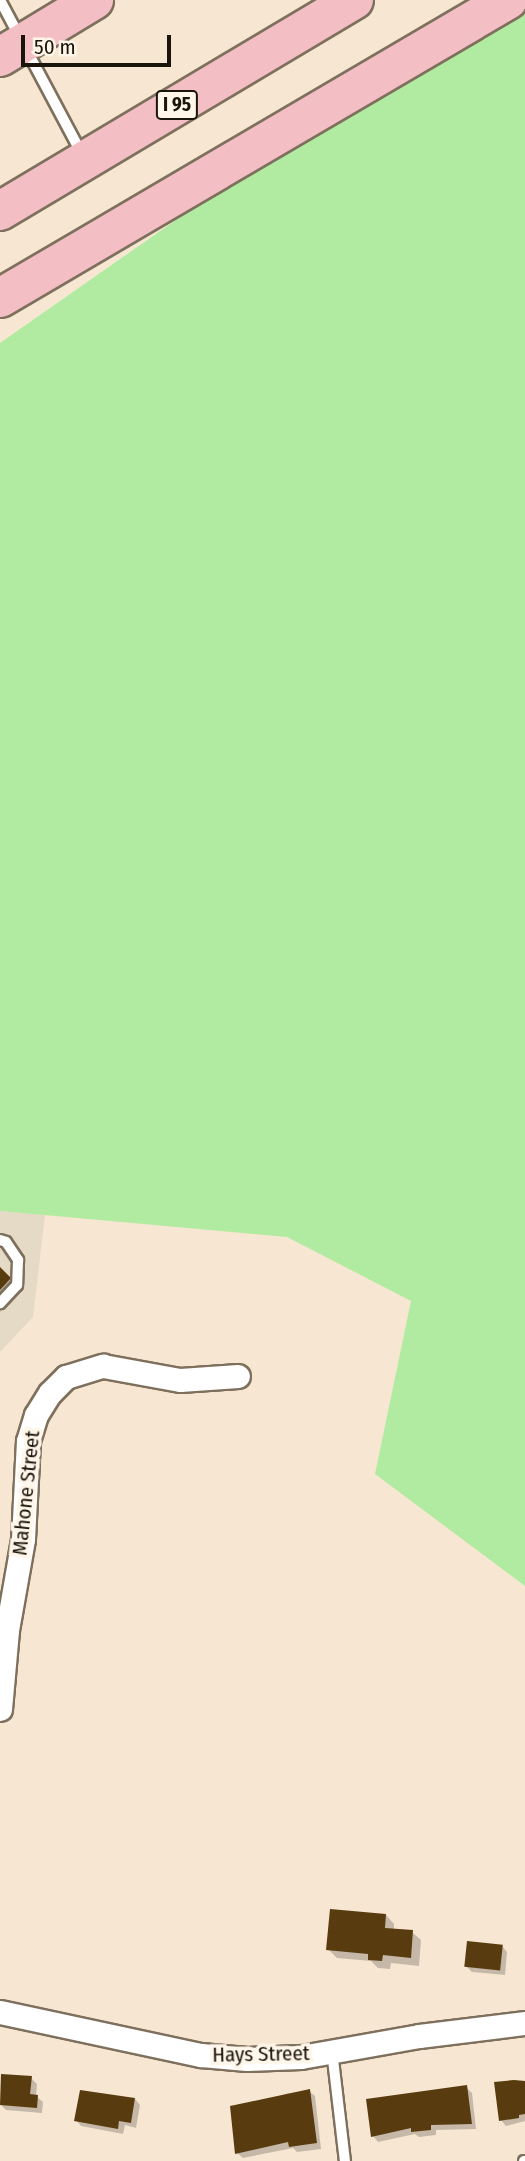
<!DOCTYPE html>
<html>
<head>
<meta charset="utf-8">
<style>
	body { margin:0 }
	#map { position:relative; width:525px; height:2161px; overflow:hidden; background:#f7e7d2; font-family:"Fira Sans Condensed",sans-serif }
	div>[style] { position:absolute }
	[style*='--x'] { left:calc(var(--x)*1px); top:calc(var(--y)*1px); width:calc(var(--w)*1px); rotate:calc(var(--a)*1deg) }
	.commercial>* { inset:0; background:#e5dac6 }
	.green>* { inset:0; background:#b1eba2 }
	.shadow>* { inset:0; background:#0003 }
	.building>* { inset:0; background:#583c10; transform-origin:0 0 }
	.roads { filter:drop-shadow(2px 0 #7e705d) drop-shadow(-2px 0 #7e705d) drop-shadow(0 2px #7e705d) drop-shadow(0 -2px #7e705d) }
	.service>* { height:10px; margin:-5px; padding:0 5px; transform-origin:5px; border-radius:5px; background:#fff }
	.minor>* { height:23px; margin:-11.5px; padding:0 11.5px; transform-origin:11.5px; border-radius:11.5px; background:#fff }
	.motorway>* { height:38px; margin:-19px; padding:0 19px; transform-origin:19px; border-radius:19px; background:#f3bfc4 }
	span { translate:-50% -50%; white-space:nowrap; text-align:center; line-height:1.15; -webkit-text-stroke:7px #fff5e8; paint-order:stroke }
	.shield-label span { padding:2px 5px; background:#fff5e8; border:2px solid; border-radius:5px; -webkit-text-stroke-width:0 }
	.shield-label { font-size:19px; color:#19140c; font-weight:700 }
	.street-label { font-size:21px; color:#19140c }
	.scale { position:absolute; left:21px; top:35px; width:150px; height:32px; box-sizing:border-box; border:4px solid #19140c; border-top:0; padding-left:9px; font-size:21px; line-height:24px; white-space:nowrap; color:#19140c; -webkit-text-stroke:5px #fff5e8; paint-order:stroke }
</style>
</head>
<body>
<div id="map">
	<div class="commercial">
		<i style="clip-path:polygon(0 1211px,45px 1215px,33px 1317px,0 1352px)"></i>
	</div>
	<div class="green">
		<i style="clip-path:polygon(525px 0,525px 1586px,375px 1474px,411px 1301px,287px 1237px,0 1211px,0 343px,336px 108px)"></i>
	</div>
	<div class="shadow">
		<i style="clip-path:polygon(0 1270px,21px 1290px,0 1312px)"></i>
		<i style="clip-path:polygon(386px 1915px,394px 1924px,394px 1930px,412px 1932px,421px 1940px,419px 1966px,391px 1963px,390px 1969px,378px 1968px,371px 1961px,337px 1958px,328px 1949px)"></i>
		<i style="clip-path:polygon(502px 1946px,507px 1952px,505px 1975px,472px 1972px,466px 1966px)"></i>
		<i style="clip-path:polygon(31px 2078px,37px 2084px,36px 2096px,43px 2102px,42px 2113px,6px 2110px,0 2104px)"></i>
		<i style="clip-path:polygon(525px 2081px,525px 2121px,506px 2126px,501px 2120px)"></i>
		<i style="clip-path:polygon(466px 2087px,472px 2093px,476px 2129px,436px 2130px,436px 2135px,419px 2137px,415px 2134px,378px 2142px,373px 2136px)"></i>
		<i style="clip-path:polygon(309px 2091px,315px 2096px,321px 2149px,297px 2152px,293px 2148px,243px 2158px,237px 2153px,284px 2099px,284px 2094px)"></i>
		<i style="clip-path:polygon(135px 2099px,140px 2105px,136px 2128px,125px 2125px,123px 2134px,81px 2126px,76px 2120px)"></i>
	</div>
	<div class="building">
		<i style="clip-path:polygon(0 1267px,11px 1278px,0 1290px)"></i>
		<i style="clip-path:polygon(330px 1909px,386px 1914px,385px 1928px,413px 1930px,411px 1958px,383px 1955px,382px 1961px,368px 1960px,368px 1954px,326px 1950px)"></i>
		<i style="left:467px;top:1941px;width:36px;height:26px;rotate:6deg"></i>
		<i style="clip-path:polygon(1px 2074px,32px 2076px,30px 2094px,38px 2095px,37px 2108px,0 2105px)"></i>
		<i style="clip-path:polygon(514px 2080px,525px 2081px,525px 2114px,519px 2115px,519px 2118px,499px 2121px,494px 2082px)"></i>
		<i style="clip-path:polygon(467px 2085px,472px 2124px,431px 2125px,431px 2130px,411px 2132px,411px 2128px,371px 2137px,366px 2099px)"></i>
		<i style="clip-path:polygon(310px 2089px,317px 2143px,289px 2147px,288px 2142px,235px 2154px,230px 2106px)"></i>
		<i style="clip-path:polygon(80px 2090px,135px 2098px,131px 2123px,119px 2121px,118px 2129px,74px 2121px)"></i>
	</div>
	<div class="roads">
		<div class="service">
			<i style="--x:0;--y:0;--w:174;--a:62"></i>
			<i style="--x:0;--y:1240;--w:6;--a:18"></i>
			<i style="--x:6;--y:1242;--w:22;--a:56"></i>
			<i style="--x:18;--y:1260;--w:25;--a:92"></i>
			<i style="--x:17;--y:1285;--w:25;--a:133"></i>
			<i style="--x:332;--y:2051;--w:111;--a:83.3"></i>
			<i style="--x:524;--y:2161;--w:1;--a:0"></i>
		</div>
		<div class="minor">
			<i style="--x:0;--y:1709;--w:79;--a:-84.9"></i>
			<i style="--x:7;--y:1630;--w:92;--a:-80"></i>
			<i style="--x:23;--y:1539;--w:98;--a:-87.1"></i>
			<i style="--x:28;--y:1441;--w:27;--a:-73"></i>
			<i style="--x:36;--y:1415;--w:26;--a:-58"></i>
			<i style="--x:50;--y:1393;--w:23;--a:-45"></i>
			<i style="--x:66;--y:1377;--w:39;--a:-17"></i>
			<i style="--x:103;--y:1366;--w:78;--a:10.3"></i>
			<i style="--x:180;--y:1380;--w:58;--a:-3.9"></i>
			<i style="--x:0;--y:2012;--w:206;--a:12.1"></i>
			<i style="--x:201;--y:2055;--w:46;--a:5"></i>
			<i style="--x:247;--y:2059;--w:54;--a:-2.1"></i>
			<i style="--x:301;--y:2057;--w:120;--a:-10.1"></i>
			<i style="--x:419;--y:2036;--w:107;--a:-7"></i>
		</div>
		<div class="motorway">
			<i style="--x:0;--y:57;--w:110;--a:-31.2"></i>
			<i style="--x:0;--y:211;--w:412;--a:-30.8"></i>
			<i style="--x:0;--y:298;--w:589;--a:-30.4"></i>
		</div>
	</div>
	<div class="shield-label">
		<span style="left:177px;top:105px">I 95</span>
	</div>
	<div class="street-label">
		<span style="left:26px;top:1493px;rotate:-84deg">Mahone Street</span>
		<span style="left:261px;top:2054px;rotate:-1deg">Hays Street</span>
	</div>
	<div class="scale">50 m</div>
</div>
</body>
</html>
